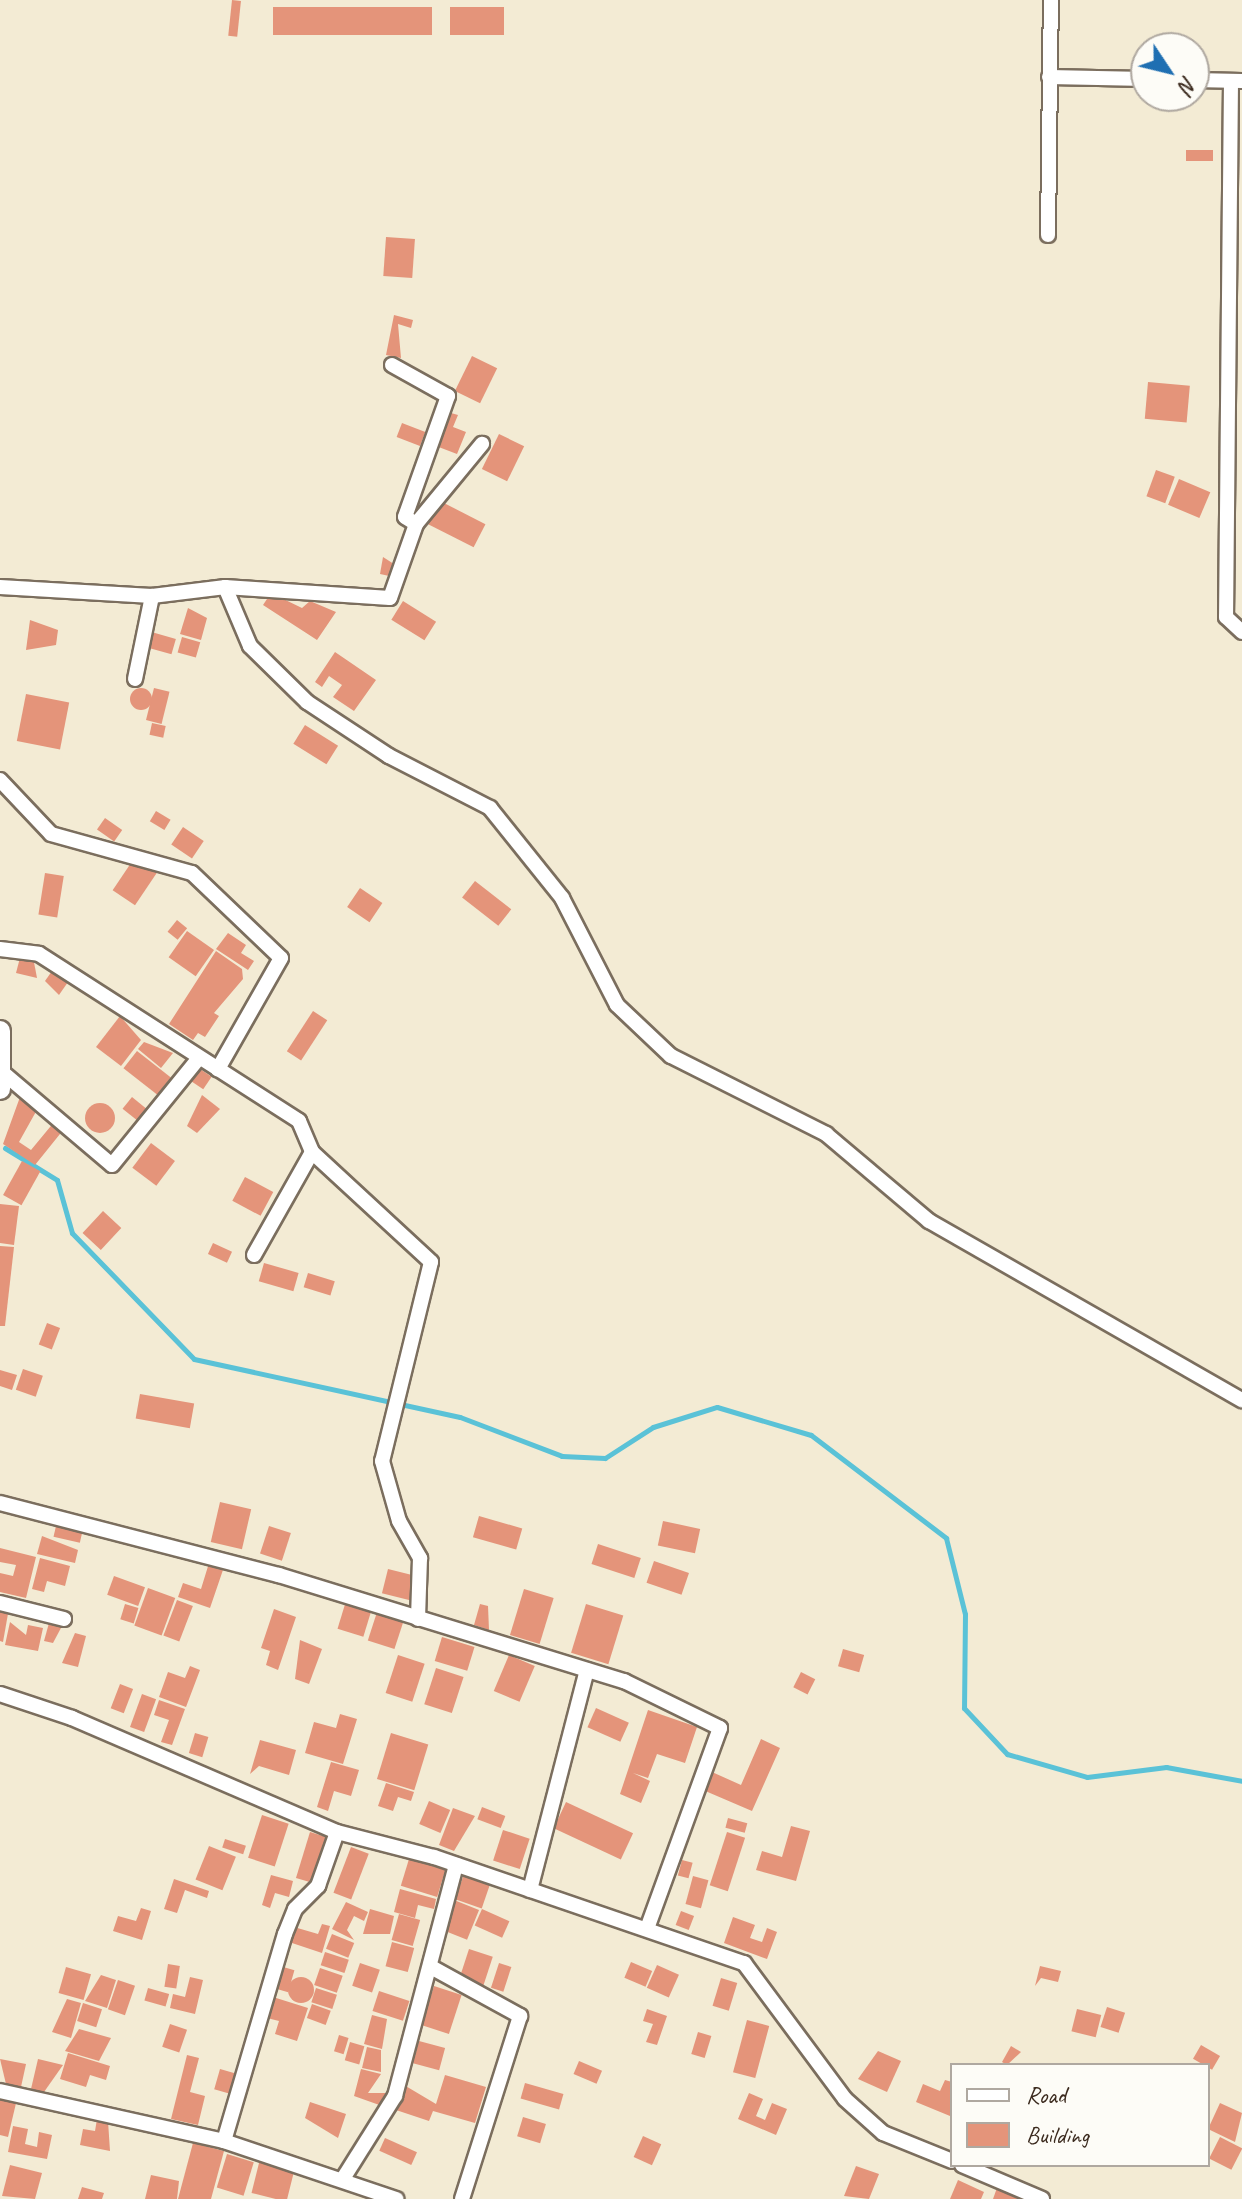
<!DOCTYPE html>
<html>
<head>
<meta charset="utf-8">
<style>
	body { margin:0 }
	#map { position:relative; width:1242px; height:2199px; overflow:hidden; background:#f3ebd4; font-family:Caveat,sans-serif }
	div>[style] { position:absolute }
	[style*='--x'] { left:calc(var(--x)*1px); top:calc(var(--y)*1px); width:calc(var(--w)*1px); rotate:calc(var(--a)*1deg) }
	.stream>* { height:5px; margin:-2.5px; padding:0 2.5px; transform-origin:2.5px; border-radius:2.5px; background:#5ac2d7 }
	.building>* { inset:0; background:#e4947a; transform-origin:0 0 }
	.round { border-radius:50% }
	.roads { filter:drop-shadow(2px 0 #7b6e5e) drop-shadow(-2px 0 #7b6e5e) drop-shadow(0 2px #7b6e5e) drop-shadow(0 -2px #7b6e5e) }
	.street>* { height:14px; margin:-7px; padding:0 7px; transform-origin:7px; border-radius:7px; background:#fff }
	.secondary>* { height:20px; margin:-10px; padding:0 10px; transform-origin:10px; border-radius:10px; background:#fff }
	span { translate:-50% -50%; white-space:nowrap; text-align:center; line-height:1.15; -webkit-text-stroke:7px #fdfcf7; paint-order:stroke }
	.legend { position:absolute; left:950px; top:2063px; width:260px; height:104px; box-sizing:border-box; background:#fdfcf7; border:2px solid #afa8a0; margin:0; padding:10px 14px; list-style:none; font-size:24px; color:#3b2a1e }
	.legend li { display:flex; align-items:center; gap:16px; height:40px }
	.legend b { width:40px; border:2px solid #afa8a0 }
	.north { position:absolute; left:1130px; top:32px; width:80px; height:80px; box-sizing:border-box; background:#fdfcf7; border:2px solid #afa8a0; border-radius:50%; rotate:125deg; font-size:22px; font-weight:700; line-height:32px; text-align:center; color:#3b2a1e }
	.north::after { content:''; display:block; margin:auto; width:28px; height:36px; background:#1f6fb2; clip-path:polygon(50% 0,100% 100%,50% 72%,0 100%) }
</style>
</head>
<body>
<div id="map">
	<div class="stream">
		<i style="--x:5;--y:1148;--w:61;--a:31.6"></i>
		<i style="--x:57;--y:1180;--w:55;--a:74.2"></i>
		<i style="--x:72;--y:1233;--w:175;--a:45.9"></i>
		<i style="--x:194;--y:1359;--w:272;--a:12.3"></i>
		<i style="--x:460;--y:1417;--w:109;--a:20.9"></i>
		<i style="--x:562;--y:1456;--w:43;--a:2.7"></i>
		<i style="--x:605;--y:1458;--w:57;--a:-32.9"></i>
		<i style="--x:653;--y:1427;--w:67;--a:-17.4"></i>
		<i style="--x:717;--y:1407;--w:98;--a:16.6"></i>
		<i style="--x:811;--y:1435;--w:170;--a:37.3"></i>
		<i style="--x:946;--y:1538;--w:78;--a:76"></i>
		<i style="--x:965;--y:1614;--w:94;--a:90.6"></i>
		<i style="--x:964;--y:1708;--w:63;--a:46.9"></i>
		<i style="--x:1007;--y:1754;--w:83;--a:16"></i>
		<i style="--x:1087;--y:1777;--w:80;--a:-7.2"></i>
		<i style="--x:1166;--y:1767;--w:77;--a:10.4"></i>
	</div>
	<div class="building">
		<i style="left:232px;top:0;width:9px;height:36px;rotate:6deg"></i>
		<i style="left:273px;top:7px;width:159px;height:28px"></i>
		<i style="left:450px;top:7px;width:54px;height:28px"></i>
		<i style="left:1186px;top:150px;width:27px;height:11px"></i>
		<i style="left:386px;top:237px;width:29px;height:39px;rotate:4deg"></i>
		<i style="clip-path:polygon(394px 315px,413px 320px,411px 328px,398px 324px,401px 358px,386px 355px)"></i>
		<i style="left:472px;top:356px;width:28px;height:39px;rotate:26deg"></i>
		<i style="left:1148px;top:382px;width:42px;height:37px;rotate:5deg"></i>
		<i style="clip-path:polygon(451px 413px,458px 415px,453px 427px,466px 432px,457px 454px,436px 446px)"></i>
		<i style="left:402px;top:423px;width:25px;height:15px;rotate:21deg"></i>
		<i style="left:499px;top:434px;width:28px;height:39px;rotate:26deg"></i>
		<i style="left:1156px;top:470px;width:20px;height:28px;rotate:20deg"></i>
		<i style="left:1179px;top:479px;width:34px;height:28px;rotate:23deg"></i>
		<i style="left:440px;top:501px;width:51px;height:26px;rotate:27deg"></i>
		<i style="clip-path:polygon(383px 557px,397px 566px,394px 577px,380px 574px)"></i>
		<i style="clip-path:polygon(271px 593px,302px 608px,310px 601px,336px 612px,317px 640px,263px 605px)"></i>
		<i style="left:403px;top:601px;width:39px;height:22px;rotate:32deg"></i>
		<i style="clip-path:polygon(188px 608px,207px 618px,201px 640px,180px 634px)"></i>
		<i style="clip-path:polygon(30px 620px,58px 630px,56px 645px,26px 650px)"></i>
		<i style="left:148px;top:631px;width:29px;height:16px;rotate:16deg"></i>
		<i style="left:182px;top:637px;width:19px;height:16px;rotate:16deg"></i>
		<i style="clip-path:polygon(335px 652px,376px 680px,354px 711px,333px 697px,342px 685px,329px 676px,322px 687px,315px 682px)"></i>
		<i style="left:154px;top:688px;width:16px;height:33px;rotate:14deg"></i>
		<i class="round" style="left:130px;top:688px;width:22px;height:22px"></i>
		<i style="left:26px;top:694px;width:44px;height:48px;rotate:11deg"></i>
		<i style="left:152px;top:723px;width:14px;height:12px;rotate:12deg"></i>
		<i style="left:305px;top:725px;width:39px;height:22px;rotate:32deg"></i>
		<i style="left:156px;top:811px;width:17px;height:12px;rotate:31deg"></i>
		<i style="left:105px;top:818px;width:21px;height:14px;rotate:35deg"></i>
		<i style="left:183px;top:827px;width:25px;height:21px;rotate:34deg"></i>
		<i style="left:135px;top:857px;width:27px;height:40px;rotate:34deg"></i>
		<i style="left:45px;top:873px;width:19px;height:42px;rotate:9deg"></i>
		<i style="left:475px;top:881px;width:46px;height:21px;rotate:38deg"></i>
		<i style="left:360px;top:888px;width:27px;height:23px;rotate:34deg"></i>
		<i style="left:177px;top:920px;width:13px;height:15px;rotate:39deg"></i>
		<i style="left:187px;top:931px;width:33px;height:32px;rotate:35deg"></i>
		<i style="clip-path:polygon(228px 933px,246px 945px,241px 953px,254px 961px,248px 970px,216px 949px)"></i>
		<i style="clip-path:polygon(216px 951px,242px 969px,243px 979px,214px 1013px,219px 1016px,205px 1037px,198px 1033px,193px 1040px,169px 1024px)"></i>
		<i style="clip-path:polygon(21px 954px,33px 957px,37px 978px,16px 973px)"></i>
		<i style="clip-path:polygon(52px 971px,68px 982px,59px 995px,45px 981px)"></i>
		<i style="left:313px;top:1011px;width:17px;height:48px;rotate:33deg"></i>
		<i style="clip-path:polygon(120px 1016px,141px 1040px,121px 1066px,96px 1047px)"></i>
		<i style="clip-path:polygon(144px 1042px,173px 1053px,161px 1068px,138px 1049px)"></i>
		<i style="left:137px;top:1051px;width:43px;height:22px;rotate:38deg"></i>
		<i style="left:200px;top:1069px;width:14px;height:15px;rotate:34deg"></i>
		<i style="clip-path:polygon(202px 1095px,220px 1109px,197px 1133px,187px 1126px)"></i>
		<i style="clip-path:polygon(20px 1097px,38px 1108px,19px 1142px,31px 1150px,55px 1121px,64px 1129px,35px 1165px,3px 1144px)"></i>
		<i style="left:132px;top:1097px;width:19px;height:15px;rotate:39deg"></i>
		<i class="round" style="left:85px;top:1103px;width:30px;height:30px"></i>
		<i style="left:151px;top:1143px;width:30px;height:31px;rotate:37deg"></i>
		<i style="left:22px;top:1161px;width:21px;height:39px;rotate:29deg"></i>
		<i style="left:245px;top:1177px;width:32px;height:27px;rotate:28deg"></i>
		<i style="clip-path:polygon(0 1204px,19px 1206px,14px 1245px,0 1243px)"></i>
		<i style="left:103px;top:1211px;width:25px;height:30px;rotate:43deg"></i>
		<i style="left:213px;top:1243px;width:21px;height:12px;rotate:25deg"></i>
		<i style="clip-path:polygon(0 1246px,14px 1247px,5px 1326px,0 1326px)"></i>
		<i style="left:264px;top:1263px;width:36px;height:19px;rotate:16deg"></i>
		<i style="left:308px;top:1273px;width:28px;height:15px;rotate:17deg"></i>
		<i style="left:47px;top:1323px;width:14px;height:23px;rotate:21deg"></i>
		<i style="left:23px;top:1369px;width:21px;height:22px;rotate:19deg"></i>
		<i style="clip-path:polygon(0 1370px,17px 1375px,12px 1390px,0 1386px)"></i>
		<i style="left:140px;top:1394px;width:55px;height:25px;rotate:10deg"></i>
		<i style="left:220px;top:1502px;width:32px;height:41px;rotate:13deg"></i>
		<i style="left:479px;top:1516px;width:45px;height:22px;rotate:16deg"></i>
		<i style="left:663px;top:1521px;width:38px;height:25px;rotate:12deg"></i>
		<i style="left:56px;top:1526px;width:27px;height:11px;rotate:13deg"></i>
		<i style="left:269px;top:1526px;width:23px;height:29px;rotate:18deg"></i>
		<i style="clip-path:polygon(42px 1536px,78px 1550px,75px 1563px,37px 1554px)"></i>
		<i style="left:598px;top:1544px;width:45px;height:21px;rotate:18deg"></i>
		<i style="clip-path:polygon(0 1548px,36px 1557px,26px 1598px,0 1592px,0 1573px,13px 1576px,16px 1565px,0 1562px)"></i>
		<i style="clip-path:polygon(40px 1558px,70px 1566px,65px 1586px,47px 1581px,44px 1592px,32px 1589px)"></i>
		<i style="left:654px;top:1561px;width:37px;height:23px;rotate:19deg"></i>
		<i style="clip-path:polygon(209px 1563px,224px 1567px,210px 1608px,178px 1597px,183px 1583px,201px 1589px)"></i>
		<i style="left:388px;top:1569px;width:33px;height:25px;rotate:14deg"></i>
		<i style="left:114px;top:1576px;width:33px;height:20px;rotate:20deg"></i>
		<i style="left:148px;top:1588px;width:29px;height:40px;rotate:20deg"></i>
		<i style="left:524px;top:1589px;width:31px;height:48px;rotate:17deg"></i>
		<i style="left:177px;top:1600px;width:17px;height:38px;rotate:21deg"></i>
		<i style="left:346px;top:1601px;width:27px;height:29px;rotate:17deg"></i>
		<i style="left:125px;top:1604px;width:14px;height:16px;rotate:17deg"></i>
		<i style="clip-path:polygon(480px 1604px,488px 1606px,489px 1630px,474px 1625px)"></i>
		<i style="left:586px;top:1604px;width:39px;height:51px;rotate:17deg"></i>
		<i style="clip-path:polygon(0 1607px,9px 1608px,3px 1642px,0 1641px)"></i>
		<i style="clip-path:polygon(274px 1609px,296px 1617px,278px 1670px,266px 1665px,270px 1651px,261px 1648px)"></i>
		<i style="left:378px;top:1609px;width:28px;height:33px;rotate:18deg"></i>
		<i style="clip-path:polygon(10px 1622px,26px 1635px,28px 1625px,43px 1628px,38px 1651px,5px 1645px)"></i>
		<i style="clip-path:polygon(49px 1623px,62px 1626px,53px 1643px,44px 1641px)"></i>
		<i style="clip-path:polygon(75px 1633px,86px 1636px,78px 1667px,62px 1663px)"></i>
		<i style="left:442px;top:1637px;width:34px;height:25px;rotate:17deg"></i>
		<i style="clip-path:polygon(300px 1640px,322px 1649px,309px 1684px,295px 1679px)"></i>
		<i style="left:843px;top:1649px;width:22px;height:18px;rotate:16deg"></i>
		<i style="left:398px;top:1655px;width:28px;height:40px;rotate:18deg"></i>
		<i style="left:509px;top:1655px;width:28px;height:39px;rotate:23deg"></i>
		<i style="clip-path:polygon(190px 1666px,200px 1670px,186px 1707px,159px 1697px,168px 1672px,185px 1678px)"></i>
		<i style="left:436px;top:1668px;width:29px;height:38px;rotate:18deg"></i>
		<i style="left:801px;top:1672px;width:16px;height:17px;rotate:27deg"></i>
		<i style="left:120px;top:1684px;width:14px;height:26px;rotate:21deg"></i>
		<i style="left:142px;top:1694px;width:15px;height:35px;rotate:20deg"></i>
		<i style="clip-path:polygon(159px 1700px,185px 1709px,172px 1745px,161px 1742px,169px 1720px,154px 1715px)"></i>
		<i style="left:596px;top:1708px;width:36px;height:21px;rotate:24deg"></i>
		<i style="clip-path:polygon(648px 1710px,697px 1727px,685px 1763px,657px 1754px,648px 1778px,633px 1773px,650px 1781px,641px 1803px,620px 1794px)"></i>
		<i style="clip-path:polygon(340px 1714px,357px 1719px,343px 1764px,305px 1753px,314px 1722px,336px 1728px)"></i>
		<i style="left:195px;top:1733px;width:14px;height:21px;rotate:17deg"></i>
		<i style="left:391px;top:1733px;width:39px;height:48px;rotate:17deg"></i>
		<i style="clip-path:polygon(761px 1739px,780px 1748px,752px 1811px,703px 1790px,712px 1772px,741px 1785px)"></i>
		<i style="clip-path:polygon(260px 1740px,296px 1750px,289px 1775px,259px 1766px,250px 1774px)"></i>
		<i style="clip-path:polygon(331px 1762px,359px 1770px,351px 1796px,334px 1791px,328px 1811px,317px 1807px)"></i>
		<i style="clip-path:polygon(386px 1783px,414px 1792px,411px 1801px,398px 1797px,393px 1811px,378px 1806px)"></i>
		<i style="left:429px;top:1801px;width:23px;height:25px;rotate:23deg"></i>
		<i style="left:566px;top:1802px;width:74px;height:29px;rotate:25deg"></i>
		<i style="left:482px;top:1807px;width:25px;height:13px;rotate:21deg"></i>
		<i style="clip-path:polygon(453px 1808px,475px 1816px,454px 1851px,439px 1845px)"></i>
		<i style="left:262px;top:1815px;width:28px;height:45px;rotate:18deg"></i>
		<i style="left:728px;top:1818px;width:20px;height:10px;rotate:15deg"></i>
		<i style="clip-path:polygon(791px 1826px,810px 1831px,796px 1881px,756px 1870px,762px 1851px,782px 1857px)"></i>
		<i style="left:503px;top:1830px;width:28px;height:32px;rotate:18deg"></i>
		<i style="left:310px;top:1832px;width:17px;height:48px;rotate:17deg"></i>
		<i style="left:727px;top:1832px;width:19px;height:56px;rotate:18deg"></i>
		<i style="left:225px;top:1839px;width:22px;height:9px;rotate:18deg"></i>
		<i style="left:209px;top:1846px;width:29px;height:36px;rotate:22deg"></i>
		<i style="left:351px;top:1847px;width:19px;height:49px;rotate:21deg"></i>
		<i style="left:409px;top:1859px;width:38px;height:28px;rotate:17deg"></i>
		<i style="left:682px;top:1860px;width:11px;height:16px;rotate:15deg"></i>
		<i style="left:465px;top:1871px;width:28px;height:30px;rotate:19deg"></i>
		<i style="clip-path:polygon(271px 1875px,293px 1881px,289px 1897px,275px 1893px,270px 1908px,262px 1905px)"></i>
		<i style="left:693px;top:1876px;width:16px;height:29px;rotate:15deg"></i>
		<i style="clip-path:polygon(174px 1879px,209px 1891px,207px 1898px,185px 1890px,177px 1913px,164px 1909px)"></i>
		<i style="clip-path:polygon(400px 1889px,436px 1899px,434px 1909px,418px 1905px,415px 1918px,394px 1912px)"></i>
		<i style="left:454px;top:1900px;width:27px;height:32px;rotate:22deg"></i>
		<i style="clip-path:polygon(346px 1902px,368px 1912px,364px 1921px,354px 1916px,347px 1930px,354px 1940px,332px 1929px)"></i>
		<i style="clip-path:polygon(141px 1908px,151px 1911px,142px 1940px,113px 1931px,118px 1916px,136px 1921px)"></i>
		<i style="clip-path:polygon(370px 1909px,394px 1916px,390px 1934px,363px 1934px)"></i>
		<i style="left:482px;top:1909px;width:30px;height:18px;rotate:24deg"></i>
		<i style="left:681px;top:1911px;width:14px;height:15px;rotate:21deg"></i>
		<i style="left:399px;top:1914px;width:22px;height:27px;rotate:16deg"></i>
		<i style="clip-path:polygon(733px 1917px,755px 1925px,750px 1938px,762px 1942px,767px 1928px,777px 1932px,767px 1959px,724px 1943px)"></i>
		<i style="clip-path:polygon(322px 1924px,330px 1926px,322px 1953px,289px 1942px,294px 1927px,318px 1934px)"></i>
		<i style="left:332px;top:1934px;width:24px;height:16px;rotate:22deg"></i>
		<i style="left:392px;top:1942px;width:23px;height:25px;rotate:15deg"></i>
		<i style="left:469px;top:1949px;width:25px;height:34px;rotate:18deg"></i>
		<i style="left:325px;top:1952px;width:25px;height:14px;rotate:18deg"></i>
		<i style="left:631px;top:1962px;width:23px;height:17px;rotate:23deg"></i>
		<i style="left:360px;top:1963px;width:21px;height:24px;rotate:19deg"></i>
		<i style="left:499px;top:1963px;width:13px;height:26px;rotate:18deg"></i>
		<i style="left:168px;top:1964px;width:12px;height:23px;rotate:9deg"></i>
		<i style="left:657px;top:1965px;width:24px;height:25px;rotate:24deg"></i>
		<i style="left:280px;top:1966px;width:15px;height:23px;rotate:16deg"></i>
		<i style="clip-path:polygon(1040px 1966px,1061px 1971px,1058px 1982px,1041px 1978px,1035px 1986px)"></i>
		<i style="left:66px;top:1967px;width:26px;height:27px;rotate:16deg"></i>
		<i style="left:320px;top:1968px;width:24px;height:18px;rotate:19deg"></i>
		<i style="clip-path:polygon(101px 1975px,116px 1980px,107px 2008px,85px 2001px)"></i>
		<i style="clip-path:polygon(190px 1977px,203px 1980px,195px 2014px,170px 2008px,173px 1994px,185px 1997px)"></i>
		<i class="round" style="left:288px;top:1977px;width:26px;height:26px"></i>
		<i style="left:721px;top:1978px;width:17px;height:29px;rotate:17deg"></i>
		<i style="left:118px;top:1980px;width:18px;height:31px;rotate:19deg"></i>
		<i style="left:434px;top:1986px;width:29px;height:41px;rotate:18deg"></i>
		<i style="left:148px;top:1988px;width:22px;height:13px;rotate:16deg"></i>
		<i style="left:316px;top:1988px;width:22px;height:15px;rotate:18deg"></i>
		<i style="left:379px;top:1991px;width:32px;height:21px;rotate:18deg"></i>
		<i style="clip-path:polygon(273px 1997px,308px 2008px,297px 2041px,275px 2034px,279px 2021px,267px 2018px)"></i>
		<i style="clip-path:polygon(67px 1999px,81px 2003px,71px 2038px,52px 2032px)"></i>
		<i style="left:83px;top:2003px;width:20px;height:19px;rotate:18deg"></i>
		<i style="left:312px;top:2004px;width:20px;height:15px;rotate:20deg"></i>
		<i style="left:1107px;top:2007px;width:19px;height:21px;rotate:18deg"></i>
		<i style="clip-path:polygon(647px 2009px,667px 2016px,657px 2045px,646px 2042px,653px 2024px,643px 2021px)"></i>
		<i style="left:1077px;top:2009px;width:25px;height:23px;rotate:14deg"></i>
		<i style="clip-path:polygon(372px 2015px,387px 2019px,382px 2049px,364px 2044px)"></i>
		<i style="left:747px;top:2020px;width:23px;height:54px;rotate:15deg"></i>
		<i style="left:170px;top:2024px;width:18px;height:24px;rotate:19deg"></i>
		<i style="clip-path:polygon(79px 2029px,111px 2038px,99px 2061px,65px 2051px)"></i>
		<i style="left:698px;top:2032px;width:14px;height:23px;rotate:17deg"></i>
		<i style="left:339px;top:2035px;width:10px;height:17px;rotate:17deg"></i>
		<i style="left:419px;top:2041px;width:27px;height:23px;rotate:15deg"></i>
		<i style="left:350px;top:2042px;width:15px;height:19px;rotate:16deg"></i>
		<i style="left:1201px;top:2045px;width:22px;height:16px;rotate:30deg"></i>
		<i style="clip-path:polygon(1011px 2046px,1021px 2052px,1007px 2065px,1002px 2062px)"></i>
		<i style="clip-path:polygon(367px 2047px,381px 2050px,381px 2072px,362px 2068px)"></i>
		<i style="clip-path:polygon(878px 2051px,901px 2061px,887px 2092px,858px 2079px)"></i>
		<i style="clip-path:polygon(68px 2053px,110px 2066px,106px 2080px,90px 2075px,86px 2087px,60px 2079px)"></i>
		<i style="clip-path:polygon(187px 2055px,199px 2058px,190px 2092px,205px 2096px,198px 2125px,171px 2119px)"></i>
		<i style="clip-path:polygon(0 2059px,26px 2064px,21px 2087px,6px 2084px)"></i>
		<i style="clip-path:polygon(38px 2059px,63px 2065px,44px 2092px,31px 2089px)"></i>
		<i style="left:579px;top:2061px;width:25px;height:14px;rotate:23deg"></i>
		<i style="left:220px;top:2069px;width:19px;height:21px;rotate:16deg"></i>
		<i style="clip-path:polygon(361px 2069px,381px 2074px,368px 2093px,388px 2093px,385px 2107px,354px 2096px)"></i>
		<i style="clip-path:polygon(445px 2075px,486px 2087px,475px 2123px,433px 2111px,429px 2121px,396px 2110px,404px 2085px,436px 2104px)"></i>
		<i style="clip-path:polygon(945px 2080px,952px 2082px,950px 2116px,916px 2102px,923px 2084px,940px 2091px)"></i>
		<i style="left:525px;top:2083px;width:40px;height:16px;rotate:16deg"></i>
		<i style="clip-path:polygon(749px 2093px,763px 2099px,756px 2116px,765px 2120px,772px 2103px,787px 2109px,776px 2135px,738px 2119px)"></i>
		<i style="clip-path:polygon(0 2095px,17px 2099px,8px 2137px,0 2135px)"></i>
		<i style="clip-path:polygon(310px 2102px,346px 2114px,338px 2138px,305px 2118px)"></i>
		<i style="clip-path:polygon(1220px 2103px,1242px 2113px,1235px 2142px,1208px 2129px)"></i>
		<i style="left:523px;top:2117px;width:24px;height:20px;rotate:17deg"></i>
		<i style="clip-path:polygon(97px 2119px,108px 2121px,110px 2151px,80px 2145px,83px 2129px,95px 2131px)"></i>
		<i style="clip-path:polygon(13px 2126px,28px 2129px,25px 2144px,37px 2147px,39px 2132px,52px 2135px,47px 2159px,8px 2152px)"></i>
		<i style="left:643px;top:2136px;width:20px;height:23px;rotate:24deg"></i>
		<i style="left:1220px;top:2137px;width:25px;height:24px;rotate:27deg"></i>
		<i style="left:385px;top:2138px;width:35px;height:14px;rotate:24deg"></i>
		<i style="clip-path:polygon(193px 2143px,224px 2151px,211px 2199px,178px 2199px)"></i>
		<i style="left:227px;top:2154px;width:28px;height:35px;rotate:17deg"></i>
		<i style="left:260px;top:2159px;width:36px;height:35px;rotate:14deg"></i>
		<i style="clip-path:polygon(10px 2165px,42px 2173px,35px 2199px,2px 2196px)"></i>
		<i style="clip-path:polygon(856px 2166px,879px 2174px,869px 2199px,844px 2196px)"></i>
		<i style="clip-path:polygon(151px 2175px,179px 2181px,177px 2199px,145px 2199px)"></i>
		<i style="clip-path:polygon(958px 2180px,984px 2192px,981px 2199px,950px 2199px)"></i>
		<i style="clip-path:polygon(998px 2185px,1031px 2199px,993px 2199px)"></i>
		<i style="clip-path:polygon(82px 2187px,104px 2193px,102px 2199px,78px 2199px)"></i>
	</div>
	<div class="roads">
		<div class="street">
			<i style="--x:1049;--y:77;--w:97;--a:1.2"></i>
			<i style="--x:1194;--y:80;--w:48;--a:1.2"></i>
			<i style="--x:1231;--y:81;--w:536;--a:90.53"></i>
			<i style="--x:1226;--y:617;--w:22;--a:43"></i>
			<i style="--x:1048;--y:235;--w:235;--a:-89.3"></i>
			<i style="--x:392;--y:365;--w:64;--a:29"></i>
			<i style="--x:448;--y:396;--w:128;--a:109.6"></i>
			<i style="--x:405;--y:517;--w:13;--a:32"></i>
			<i style="--x:0;--y:587;--w:152;--a:3.4"></i>
			<i style="--x:152;--y:596;--w:74;--a:-7"></i>
			<i style="--x:225;--y:587;--w:64;--a:67"></i>
			<i style="--x:250;--y:646;--w:80;--a:44.5"></i>
			<i style="--x:307;--y:702;--w:98;--a:33.4"></i>
			<i style="--x:389;--y:756;--w:114;--a:27.2"></i>
			<i style="--x:490;--y:808;--w:115;--a:51.3"></i>
			<i style="--x:562;--y:898;--w:120;--a:62.8"></i>
			<i style="--x:617;--y:1005;--w:74;--a:43.4"></i>
			<i style="--x:671;--y:1056;--w:174;--a:26.7"></i>
			<i style="--x:826;--y:1134;--w:135;--a:40.2"></i>
			<i style="--x:929;--y:1221;--w:361;--a:29.8"></i>
			<i style="--x:225;--y:587;--w:165;--a:3.8"></i>
			<i style="--x:390;--y:598;--w:78;--a:-70.6"></i>
			<i style="--x:416;--y:524;--w:104;--a:-50.5"></i>
			<i style="--x:135;--y:679;--w:85;--a:-78.4"></i>
			<i style="--x:0;--y:780;--w:74;--a:46.6"></i>
			<i style="--x:51;--y:834;--w:146;--a:15.5"></i>
			<i style="--x:192;--y:873;--w:123;--a:43.7"></i>
			<i style="--x:281;--y:958;--w:128;--a:119.6"></i>
			<i style="--x:0;--y:949;--w:39;--a:7"></i>
			<i style="--x:39;--y:954;--w:309;--a:32.7"></i>
			<i style="--x:299;--y:1121;--w:34;--a:67"></i>
			<i style="--x:312;--y:1152;--w:162;--a:42.7"></i>
			<i style="--x:431;--y:1262;--w:205;--a:103.8"></i>
			<i style="--x:382;--y:1461;--w:62;--a:74.2"></i>
			<i style="--x:399;--y:1521;--w:43;--a:60.4"></i>
			<i style="--x:420;--y:1558;--w:61;--a:91.9"></i>
			<i style="--x:1;--y:1071;--w:145;--a:40.3"></i>
			<i style="--x:112;--y:1165;--w:138;--a:-50.9"></i>
			<i style="--x:254;--y:1255;--w:118;--a:-60.6"></i>
			<i style="--x:0;--y:1503;--w:288;--a:14.5"></i>
			<i style="--x:279;--y:1575;--w:361;--a:17.1"></i>
			<i style="--x:624;--y:1681;--w:107;--a:26.1"></i>
			<i style="--x:720;--y:1728;--w:211;--a:110"></i>
			<i style="--x:0;--y:1603;--w:66;--a:14"></i>
			<i style="--x:0;--y:1694;--w:76;--a:18.4"></i>
			<i style="--x:72;--y:1718;--w:288;--a:23.3"></i>
			<i style="--x:337;--y:1832;--w:100;--a:14.5"></i>
			<i style="--x:434;--y:1857;--w:328;--a:18.9"></i>
			<i style="--x:744;--y:1963;--w:169;--a:53.4"></i>
			<i style="--x:845;--y:2099;--w:51;--a:41.8"></i>
			<i style="--x:883;--y:2133;--w:74;--a:22.1"></i>
			<i style="--x:530;--y:1890;--w:227;--a:-75.5"></i>
			<i style="--x:431;--y:1967;--w:102;--a:28.8"></i>
			<i style="--x:520;--y:2016;--w:192;--a:107.6"></i>
			<i style="--x:0;--y:2091;--w:230;--a:12.6"></i>
			<i style="--x:224;--y:2141;--w:182;--a:18.6"></i>
			<i style="--x:224;--y:2141;--w:216;--a:-73.6"></i>
			<i style="--x:285;--y:1934;--w:27;--a:-68"></i>
			<i style="--x:295;--y:1909;--w:33;--a:-45"></i>
			<i style="--x:318;--y:1886;--w:57;--a:-70.6"></i>
			<i style="--x:962;--y:2165;--w:87;--a:23"></i>
			<i style="--x:344;--y:2177;--w:96;--a:-57.8"></i>
			<i style="--x:395;--y:2096;--w:239;--a:-75.2"></i>
		</div>
		<div class="secondary">
			<i style="--x:0;--y:1031;--w:58;--a:90"></i>
		</div>
	</div>
	<ul class="legend">
	<li><b style="height:10px;background:#fff"></b>Road</li>
	<li><b style="height:22px;background:#e4947a"></b>Building</li>
	</ul>
	<div class="north">N</div>
</div>
</body>
</html>
